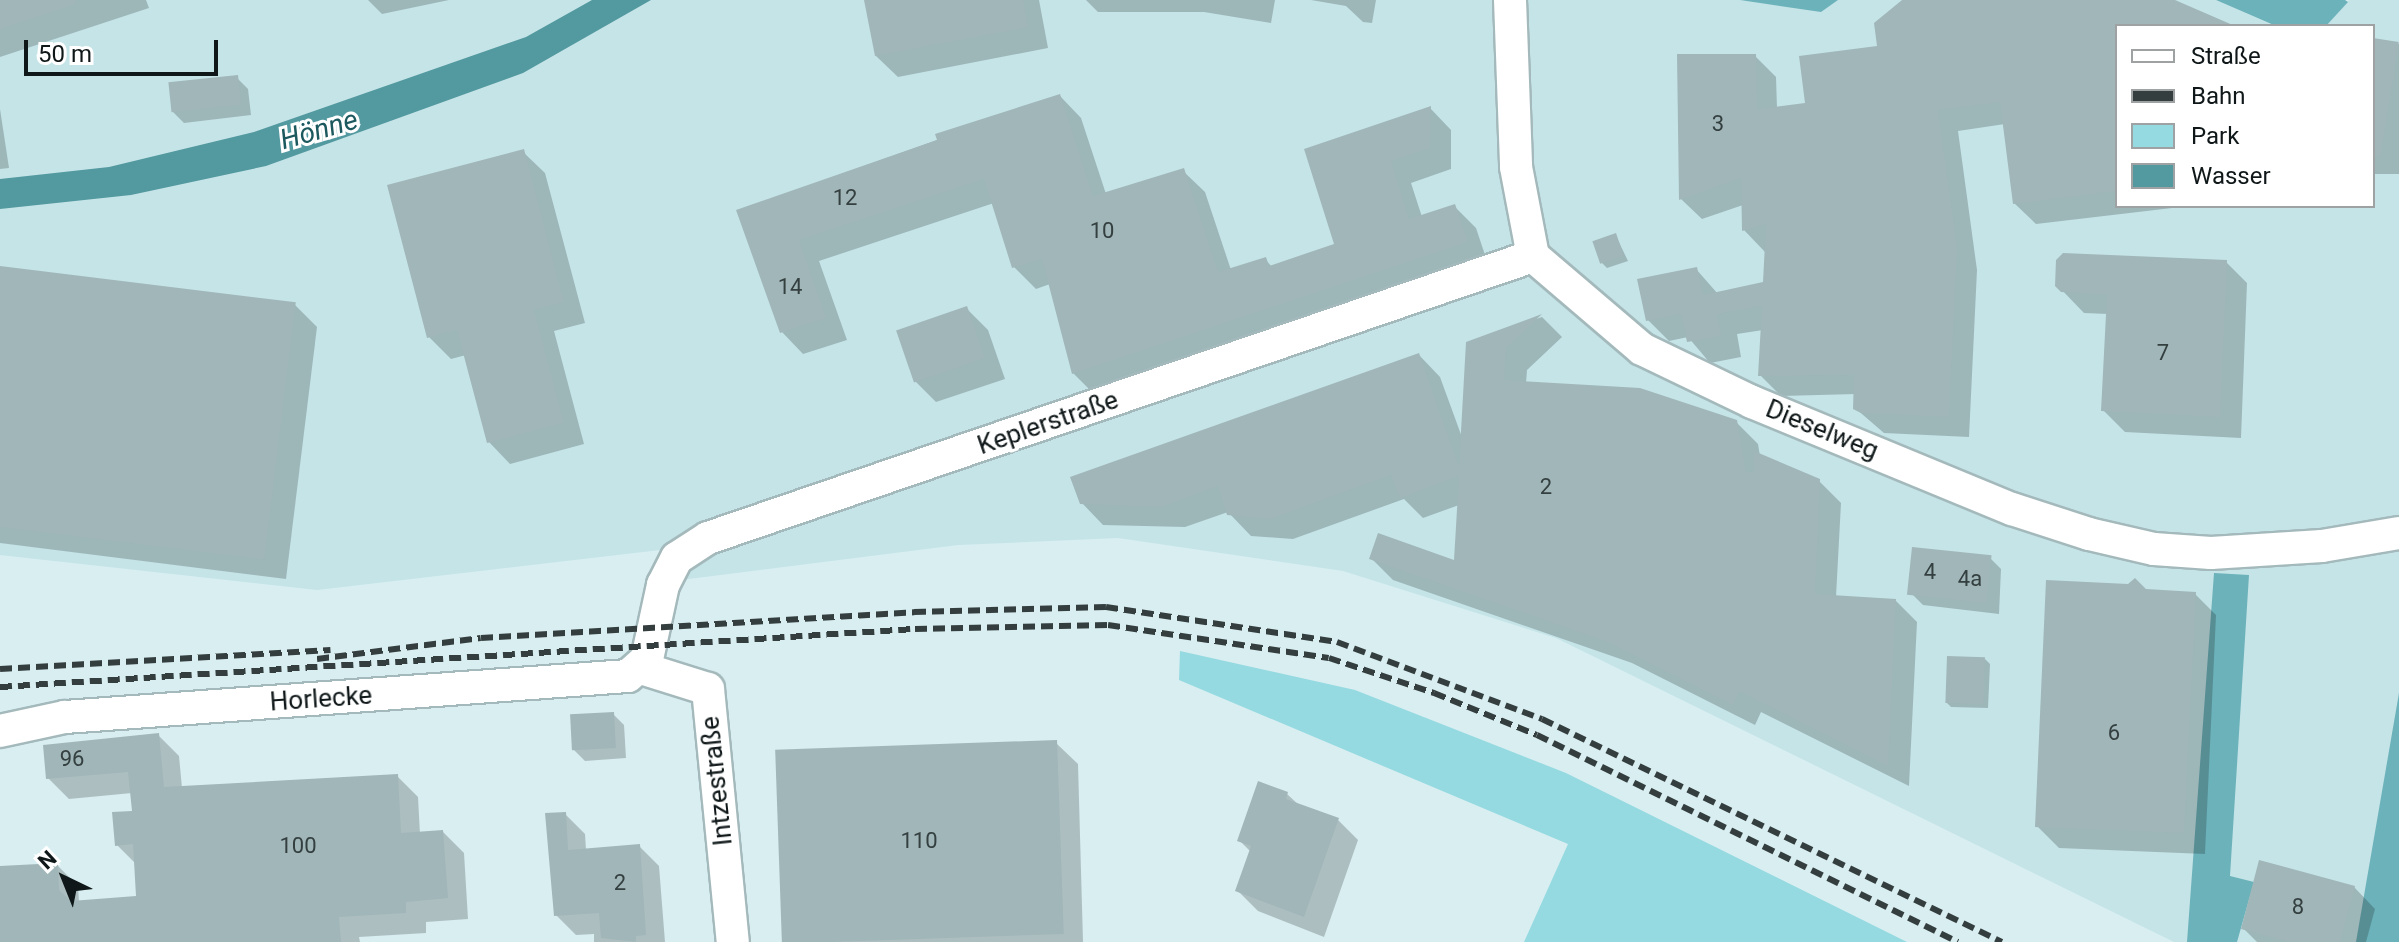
<!DOCTYPE html>
<html>
<head>
<meta charset="utf-8">
<style>
	body { margin:0 }
	#map { position:relative; width:2399px; height:942px; overflow:hidden; background:#d8eef1; font-family:Roboto,sans-serif }
	div>[style] { position:absolute }
	[style*='--x'] { left:calc(var(--x)*1px); top:calc(var(--y)*1px); width:calc(var(--w)*1px); rotate:calc(var(--a)*1deg) }
	.built>* { inset:0; background:#c5e4e7 }
	.green>* { inset:0; background:#95dae1 }
	.forest>* { inset:0; background:#6cb2ba }
	.water>* { inset:0; background:#5399a0 }
	.shadow>* { inset:0; background:#0003; transform-origin:0 0 }
	.building>* { inset:0; background:#a1b6b8; transform-origin:0 0 }
	.roads { filter:drop-shadow(2px 0 #a4b9bb) drop-shadow(-2px 0 #a4b9bb) drop-shadow(0 2px #a4b9bb) drop-shadow(0 -2px #a4b9bb) }
	.minor>* { height:32px; margin:-16px; padding:0 16px; transform-origin:16px; border-radius:16px; background:#fff }
	.rail>* { height:6px; margin-top:-3px; transform-origin:0; background:repeating-linear-gradient(90deg,#343e3f 0 12px,transparent 0 18px) }
	span { translate:-50% -50%; white-space:nowrap; text-align:center; line-height:1.15; -webkit-text-stroke:6px #fff; paint-order:stroke }
	.number-label { font-size:22px; color:#343f40 }
	.number-label span { -webkit-text-stroke-width:0 }
	.street-label { font-size:26px; color:#0f1718 }
	.water-label { font-size:28px; color:#1c595f; font-style:italic }
	.legend { position:absolute; left:2115px; top:24px; width:260px; height:184px; box-sizing:border-box; background:#fff; border:2px solid #9fa2a3; margin:0; padding:10px 14px; list-style:none; font-size:24px; color:#0f1718 }
	.legend li { display:flex; align-items:center; gap:16px; height:40px }
	.legend b { width:40px; border:2px solid #9fa2a3 }
	.north { position:absolute; left:24px; top:838px; width:80px; height:80px; -webkit-text-stroke:6px #fff; paint-order:stroke; rotate:317deg; font-size:22px; font-weight:700; line-height:32px; text-align:center; color:#0f1718 }
	.north::after { content:''; display:block; margin:auto; width:28px; height:36px; background:#0f1718; clip-path:polygon(50% 0,100% 100%,50% 72%,0 100%) }
	.scale { position:absolute; left:24px; top:40px; width:194px; height:36px; box-sizing:border-box; border:4px solid #0f1718; border-top:0; padding-left:10px; font-size:24px; line-height:28px; white-space:nowrap; color:#0f1718; -webkit-text-stroke:6px #fff; paint-order:stroke }
</style>
</head>
<body>
<div id="map">
	<div class="built">
		<i style="clip-path:polygon(0 0,1740px 0,1821px 11px,1838px 0,2216px 0,2275px 26px,2117px 26px,2117px 206px,2373px 206px,2373px 26px,2326px 26px,2349px 0,2399px 0,2399px 942px,2174px 942px,1556px 638px,1343px 571px,1118px 538px,958px 545px,673px 581px,660px 550px,317px 590px,0 555px)"></i>
	</div>
	<div class="green">
		<i style="clip-path:polygon(1180px 651px,1355px 690px,1566px 773px,1907px 942px,1524px 942px,1568px 844px,1179px 680px)"></i>
	</div>
	<div class="forest">
		<i style="clip-path:polygon(1740px 0,1838px 0,1821px 12px)"></i>
		<i style="clip-path:polygon(2216px 0,2345px 0,2348px 2px,2326px 26px,2276px 26px)"></i>
		<i style="clip-path:polygon(2214px 573px,2249px 575px,2230px 876px,2254px 882px,2237px 942px,2187px 942px)"></i>
		<i style="clip-path:polygon(2399px 693px,2399px 942px,2356px 942px)"></i>
	</div>
	<div class="water">
		<i style="clip-path:polygon(592px 0,651px 0,523px 73px,266px 166px,131px 195px,0 209px,0 179px,109px 167px,254px 132px,526px 37px)"></i>
	</div>
	<div class="shadow">
		<i style="clip-path:polygon(0 0,146px 0,149px 8px,0 57px)"></i>
		<i style="clip-path:polygon(368px 0,449px 0,382px 14px)"></i>
		<i style="clip-path:polygon(866px 0,1039px 0,1048px 48px,898px 77px,876px 56px)"></i>
		<i style="clip-path:polygon(1086px 0,1275px 0,1271px 23px,1204px 12px,1098px 12px)"></i>
		<i style="clip-path:polygon(1311px 0,1376px 0,1372px 23px,1363px 22px,1346px 6px)"></i>
		<i style="clip-path:polygon(1906px 0,2170px 0,2229px 26px,2117px 26px,2117px 206px,2189px 206px,2036px 224px,2014px 203px,2005px 124px,1958px 131px,1977px 270px,1969px 437px,1884px 433px,1855px 408px,1856px 394px,1781px 396px,1760px 375px,1763px 330px,1737px 334px,1741px 357px,1710px 363px,1688px 337px,1669px 341px,1648px 320px,1696px 269px,1718px 294px,1765px 284px,1765px 252px,1744px 230px,1743px 205px,1702px 219px,1681px 199px,1755px 56px,1776px 77px,1777px 108px,1808px 104px,1879px 48px)"></i>
		<i style="left:2399px;top:44px;width:130px;height:27px;rotate:90deg"></i>
		<i style="clip-path:polygon(237px 78px,248px 89px,251px 115px,184px 123px,173px 112px)"></i>
		<i style="clip-path:polygon(1060px 96px,1081px 118px,1106px 194px,1183px 171px,1205px 192px,1231px 270px,1265px 259px,1272px 267px,1337px 246px,1306px 151px,1430px 108px,1451px 130px,1451px 169px,1411px 183px,1422px 217px,1454px 206px,1476px 228px,1488px 264px,1095px 395px,1073px 373px,1050px 284px,1036px 289px,1014px 267px,994px 203px,819px 261px,847px 340px,803px 354px,782px 332px,739px 211px)"></i>
		<i style="clip-path:polygon(0 109px,9px 168px,0 169px)"></i>
		<i style="clip-path:polygon(523px 152px,545px 173px,585px 323px,554px 331px,584px 444px,510px 464px,489px 442px,466px 355px,451px 359px,429px 337px)"></i>
		<i style="clip-path:polygon(2272px 206px,2297px 206px,2297px 208px)"></i>
		<i style="clip-path:polygon(1616px 236px,1628px 261px,1607px 268px,1602px 263px)"></i>
		<i style="clip-path:polygon(2226px 262px,2247px 283px,2241px 438px,2125px 432px,2103px 410px,2108px 314px,2084px 313px,2057px 285px)"></i>
		<i style="clip-path:polygon(0 268px,295px 305px,317px 327px,286px 579px,0 543px)"></i>
		<i style="clip-path:polygon(967px 309px,988px 330px,1005px 379px,936px 402px,914px 380px)"></i>
		<i style="clip-path:polygon(1542px 317px,1562px 337px,1527px 370px,1526px 383px,1736px 422px,1758px 444px,1760px 456px,1819px 481px,1841px 503px,1836px 597px,1896px 601px,1917px 622px,1909px 786px,1761px 712px,1755px 725px,1632px 663px,1393px 580px,1372px 559px,1456px 562px,1459px 505px,1423px 518px,1404px 499px,1293px 539px,1251px 536px,1228px 512px,1185px 527px,1103px 525px,1082px 503px,1419px 355px,1440px 377px,1463px 440px,1468px 343px)"></i>
		<i style="clip-path:polygon(1990px 558px,2001px 569px,1999px 614px,1923px 605px,1912px 594px)"></i>
		<i style="clip-path:polygon(2146px 591px,2195px 594px,2216px 615px,2205px 854px,2059px 848px,2037px 826px)"></i>
		<i style="clip-path:polygon(1985px 659px,1990px 664px,1988px 708px,1951px 707px,1946px 702px)"></i>
		<i style="clip-path:polygon(613px 714px,624px 725px,626px 758px,585px 761px,574px 750px)"></i>
		<i style="clip-path:polygon(158px 735px,179px 756px,182px 788px,397px 776px,418px 797px,420px 834px,443px 832px,464px 853px,468px 919px,426px 922px,426px 933px,359px 937px,360px 942px,0 942px,0 868px,57px 865px,78px 886px,79px 902px,138px 898px,136px 864px,117px 845px,134px 812px,132px 793px,69px 799px,48px 778px)"></i>
		<i style="clip-path:polygon(1056px 743px,1078px 764px,1083px 942px,783px 942px)"></i>
		<i style="clip-path:polygon(1287px 794px,1300px 806px,1338px 820px,1358px 840px,1324px 937px,1258px 911px,1237px 890px,1251px 852px,1239px 840px)"></i>
		<i style="clip-path:polygon(565px 814px,585px 834px,586px 850px,639px 846px,659px 866px,665px 942px,594px 942px,594px 934px,576px 935px,556px 915px)"></i>
		<i style="clip-path:polygon(2354px 887px,2375px 909px,2366px 942px,2257px 942px,2243px 928px)"></i>
	</div>
	<div class="building">
		<i style="clip-path:polygon(0 0,75px 0,76px 4px,0 29px)"></i>
		<i style="clip-path:polygon(864px 0,1023px 0,1028px 27px,875px 56px)"></i>
		<i style="clip-path:polygon(1902px 0,2175px 0,2235px 26px,2117px 26px,2117px 191px,2013px 204px,2000px 102px,1938px 110px,1957px 248px,1949px 417px,1861px 413px,1853px 409px,1854px 375px,1758px 376px,1762px 306px,1717px 314px,1721px 336px,1687px 342px,1681px 314px,1646px 321px,1637px 279px,1697px 267px,1703px 295px,1763px 282px,1766px 224px,1742px 231px,1741px 178px,1679px 200px,1677px 54px,1756px 54px,1757px 109px,1805px 103px,1799px 56px,1877px 46px,1874px 23px)"></i>
		<i style="left:2373px;top:38px;width:26px;height:116px;rotate:9deg"></i>
		<i style="left:238px;top:75px;width:30px;height:70px;rotate:84deg"></i>
		<i style="clip-path:polygon(1060px 94px,1093px 196px,1184px 168px,1218px 272px,1266px 257px,1269px 266px,1334px 244px,1304px 149px,1431px 106px,1430px 148px,1391px 161px,1409px 219px,1455px 204px,1468px 242px,1072px 374px,1042px 259px,1012px 268px,984px 179px,799px 240px,826px 318px,780px 333px,736px 210px,937px 140px,935px 134px)"></i>
		<i style="clip-path:polygon(524px 149px,564px 302px,534px 310px,564px 423px,487px 443px,457px 330px,427px 338px,387px 185px)"></i>
		<i style="left:1616px;top:233px;width:24px;height:25px;rotate:71deg"></i>
		<i style="clip-path:polygon(2063px 253px,2227px 260px,2220px 417px,2101px 411px,2107px 295px,2061px 292px,2055px 286px,2056px 260px)"></i>
		<i style="left:0;top:266px;width:298px;height:259px;rotate:7deg"></i>
		<i style="left:967px;top:306px;width:55px;height:75px;rotate:71deg"></i>
		<i style="clip-path:polygon(1542px 314px,1506px 348px,1504px 380px,1640px 388px,1737px 420px,1746px 472px,1753px 472px,1754px 451px,1820px 479px,1815px 594px,1896px 599px,1888px 766px,1739px 691px,1733px 705px,1608px 642px,1369px 559px,1378px 533px,1454px 560px,1459px 476px,1400px 498px,1391px 475px,1270px 519px,1227px 515px,1218px 486px,1162px 507px,1080px 504px,1070px 477px,1419px 353px,1459px 467px,1466px 342px)"></i>
		<i style="left:1912px;top:547px;width:80px;height:48px;rotate:6deg"></i>
		<i style="clip-path:polygon(2135px 578px,2146px 589px,2196px 592px,2184px 833px,2035px 827px,2046px 580px,2128px 584px)"></i>
		<i style="left:1947px;top:656px;width:38px;height:47px;rotate:2deg"></i>
		<i style="left:614px;top:712px;width:36px;height:44px;rotate:87deg"></i>
		<i style="clip-path:polygon(159px 733px,164px 787px,398px 774px,401px 833px,443px 830px,448px 898px,406px 902px,406px 913px,339px 917px,341px 942px,0 942px,0 866px,58px 863px,59px 890px,71px 901px,136px 896px,133px 844px,115px 846px,112px 812px,132px 811px,128px 772px,46px 779px,43px 745px)"></i>
		<i style="left:1057px;top:740px;width:194px;height:282px;rotate:88deg"></i>
		<i style="clip-path:polygon(1258px 781px,1288px 792px,1286px 799px,1339px 818px,1304px 917px,1235px 891px,1251px 846px,1237px 841px)"></i>
		<i style="clip-path:polygon(566px 812px,568px 850px,640px 844px,646px 935px,636px 936px,636px 942px,601px 938px,599px 913px,554px 916px,545px 813px)"></i>
		<i style="clip-path:polygon(2259px 860px,2355px 886px,2340px 942px,2290px 942px,2241px 929px)"></i>
	</div>
	<div class="roads">
		<div class="minor">
			<i style="--x:1510;--y:0;--w:167;--a:87.9"></i>
			<i style="--x:1516;--y:167;--w:91;--a:79.2"></i>
			<i style="--x:1533;--y:256;--w:143;--a:40.5"></i>
			<i style="--x:1642;--y:349;--w:122;--a:25.7"></i>
			<i style="--x:1752;--y:402;--w:281;--a:22.4"></i>
			<i style="--x:2012;--y:509;--w:81;--a:18"></i>
			<i style="--x:2089;--y:534;--w:67;--a:13"></i>
			<i style="--x:2154;--y:549;--w:57;--a:4"></i>
			<i style="--x:2211;--y:553;--w:111;--a:-3.6"></i>
			<i style="--x:2322;--y:546;--w:78;--a:-9.6"></i>
			<i style="--x:641;--y:668;--w:70;--a:17.4"></i>
			<i style="--x:708;--y:689;--w:254;--a:84.4"></i>
			<i style="--x:0;--y:731;--w:66;--a:-12.2"></i>
			<i style="--x:65;--y:717;--w:564;--a:-4.17"></i>
			<i style="--x:628;--y:676;--w:25;--a:-42"></i>
			<i style="--x:647;--y:659;--w:76;--a:-77.8"></i>
			<i style="--x:663;--y:585;--w:30;--a:-63"></i>
			<i style="--x:677;--y:558;--w:37;--a:-33"></i>
			<i style="--x:708;--y:538;--w:872;--a:-18.87"></i>
		</div>
	</div>
	<div class="rail">
		<i style="--x:317;--y:659;--w:165;--a:-7.3"></i>
		<i style="--x:481;--y:638;--w:434;--a:-3.4"></i>
		<i style="--x:914;--y:612;--w:192;--a:-1.5"></i>
		<i style="--x:1106;--y:607;--w:234;--a:8.6"></i>
		<i style="--x:1337;--y:642;--w:219;--a:20.6"></i>
		<i style="--x:1542;--y:719;--w:511;--a:25.86"></i>
		<i style="--x:0;--y:669;--w:331;--a:-3.3"></i>
		<i style="--x:0;--y:687;--w:917;--a:-3.63"></i>
		<i style="--x:915;--y:629;--w:193;--a:-1.2"></i>
		<i style="--x:1108;--y:625;--w:223;--a:8.5"></i>
		<i style="--x:1329;--y:658;--w:111;--a:18.4"></i>
		<i style="--x:1434;--y:693;--w:111;--a:22.2"></i>
		<i style="--x:1537;--y:735;--w:469;--a:26.2"></i>
	</div>
	<div class="number-label">
		<span style="left:1718px;top:124px">3</span>
		<span style="left:845px;top:198px">12</span>
		<span style="left:1102px;top:231px">10</span>
		<span style="left:790px;top:287px">14</span>
		<span style="left:2163px;top:353px">7</span>
		<span style="left:1546px;top:487px">2</span>
		<span style="left:1930px;top:572px">4</span>
		<span style="left:1970px;top:579px">4a</span>
		<span style="left:2114px;top:733px">6</span>
		<span style="left:72px;top:759px">96</span>
		<span style="left:919px;top:841px">110</span>
		<span style="left:298px;top:846px">100</span>
		<span style="left:620px;top:883px">2</span>
		<span style="left:2298px;top:907px">8</span>
	</div>
	<div class="street-label">
		<span style="left:1048px;top:423px;rotate:-19deg">Keplerstraße</span>
		<span style="left:1822px;top:430px;rotate:22deg">Dieselweg</span>
		<span style="left:321px;top:699px;rotate:-4deg">Horlecke</span>
		<span style="left:717px;top:781px;rotate:-96deg">Intzestraße</span>
	</div>
	<div class="water-label">
		<span style="left:319px;top:130px;rotate:-16deg">Hönne</span>
	</div>
	<ul class="legend">
	<li><b style="height:10px;background:#fff"></b>Straße</li>
	<li><b style="height:10px;background:#343e3f"></b>Bahn</li>
	<li><b style="height:22px;background:#95dae1"></b>Park</li>
	<li><b style="height:22px;background:#5399a0"></b>Wasser</li>
	</ul>
	<div class="north">N</div>
	<div class="scale">50 m</div>
</div>
</body>
</html>
